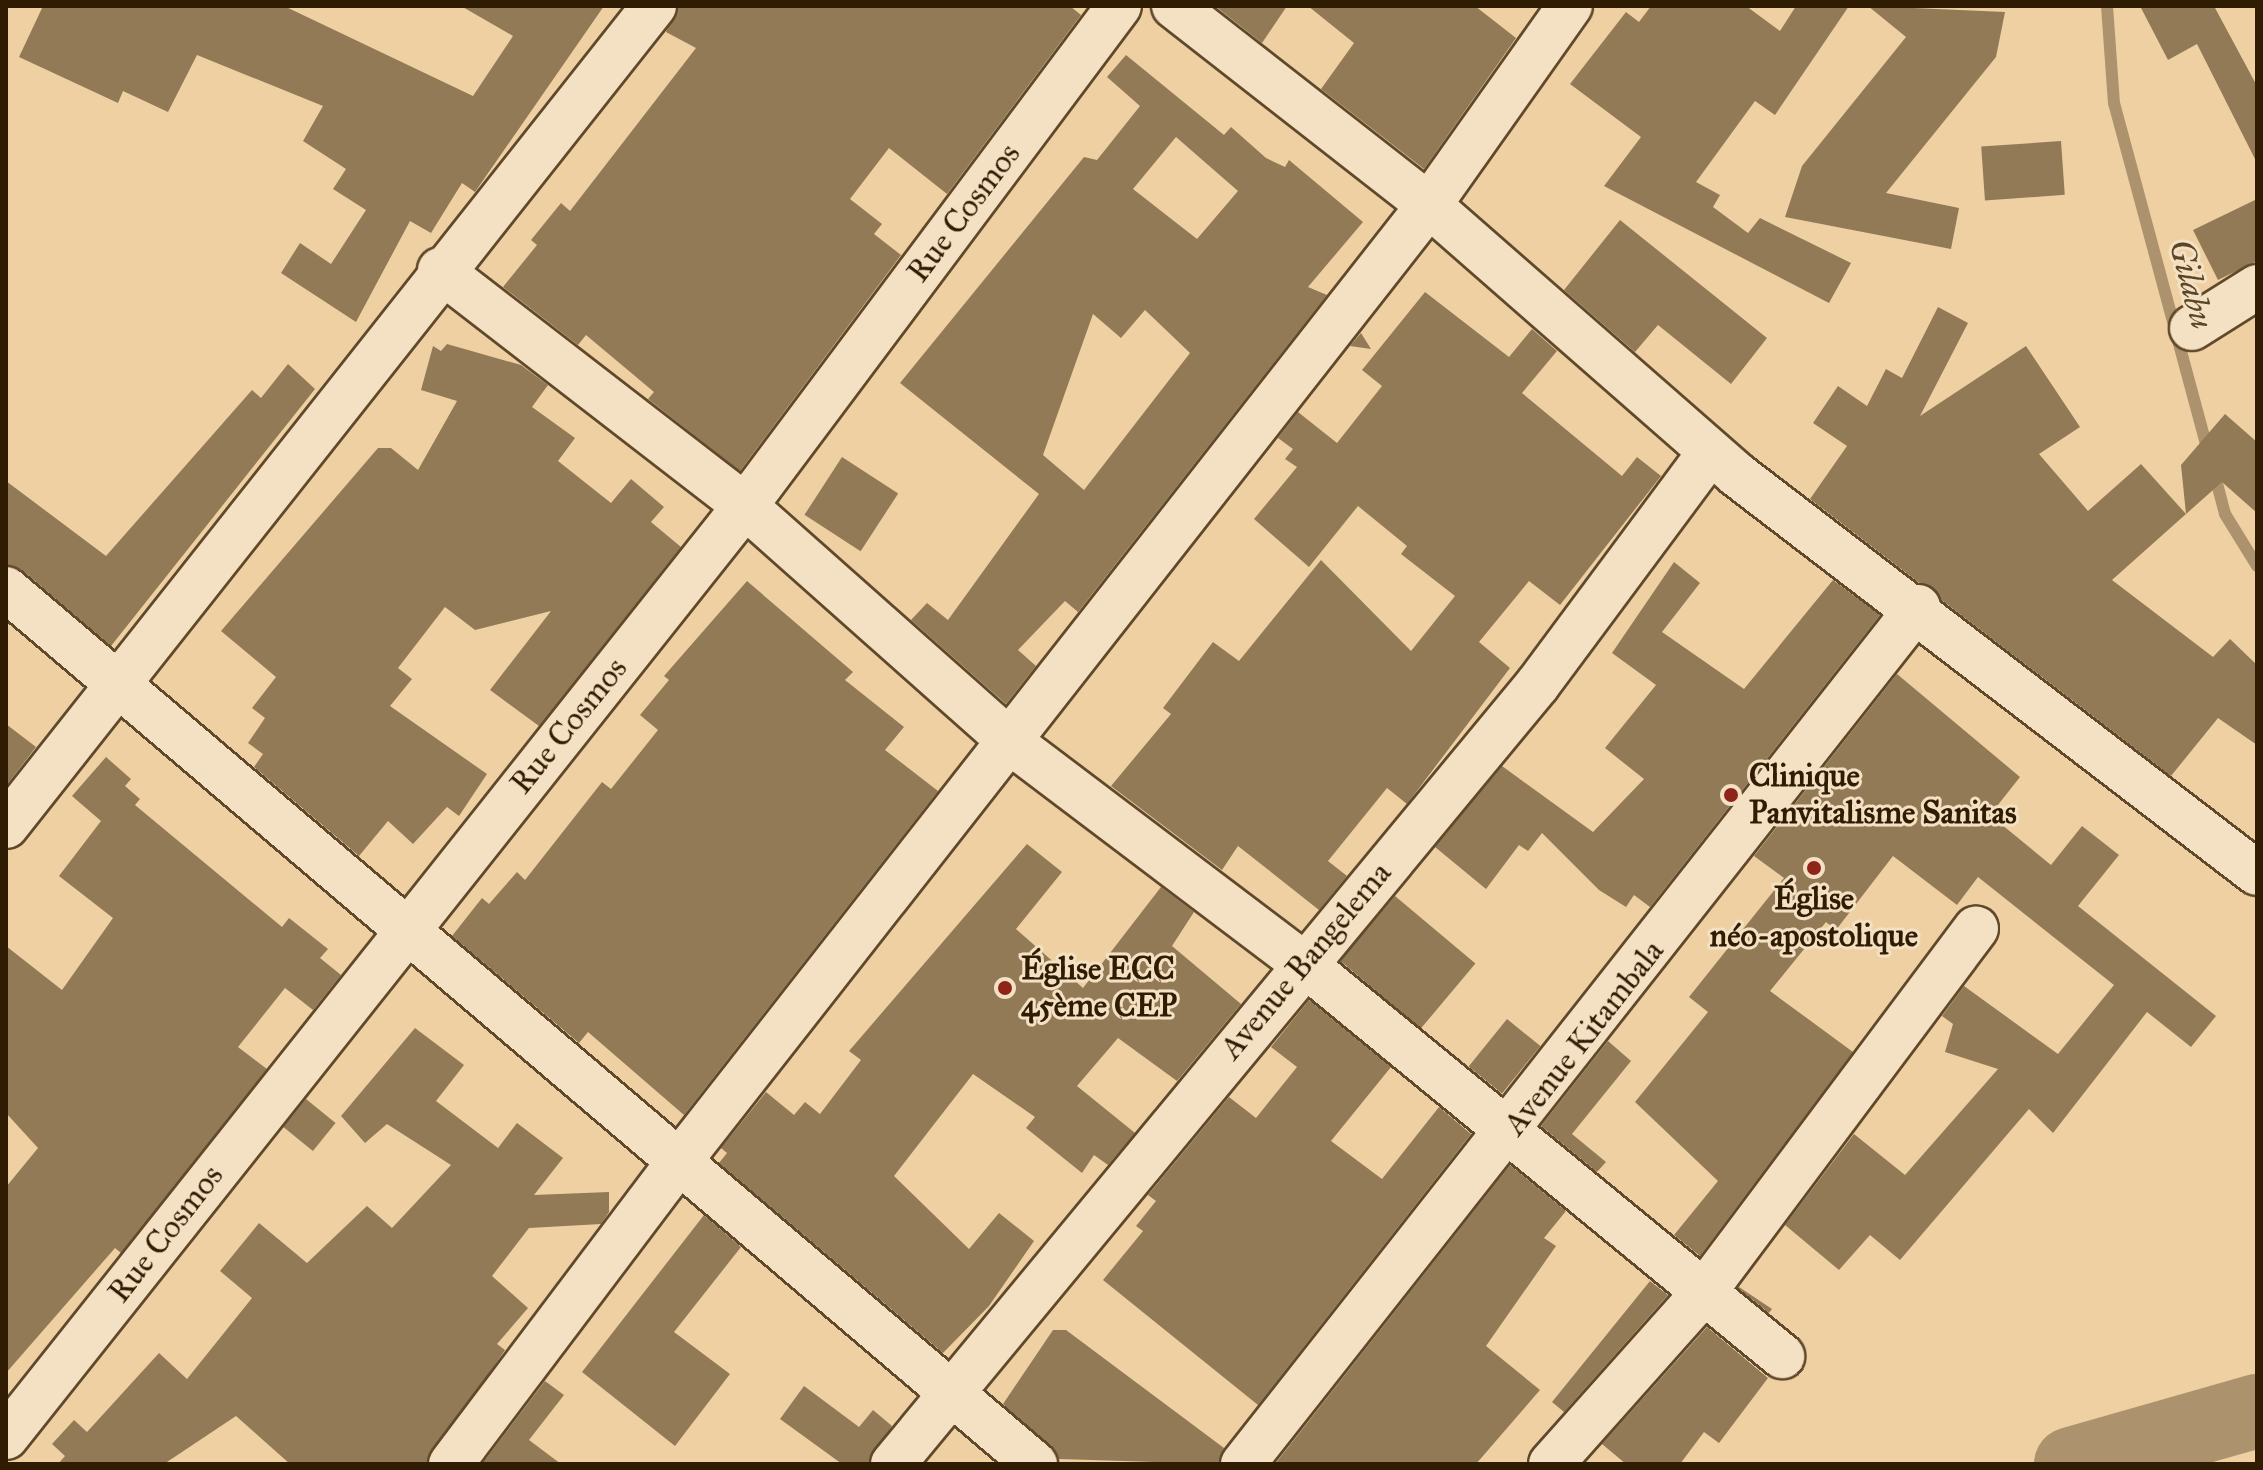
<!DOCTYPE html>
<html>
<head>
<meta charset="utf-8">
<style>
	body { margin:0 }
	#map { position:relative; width:2263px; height:1470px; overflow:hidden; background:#eed0a3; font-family:"IM FELL Great Primer",serif }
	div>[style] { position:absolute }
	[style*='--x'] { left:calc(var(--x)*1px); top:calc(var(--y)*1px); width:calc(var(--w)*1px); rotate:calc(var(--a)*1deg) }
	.stream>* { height:12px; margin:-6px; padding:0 6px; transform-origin:6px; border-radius:6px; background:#ad936d }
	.river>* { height:74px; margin:-37px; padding:0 37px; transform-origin:37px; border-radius:37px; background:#ad936d }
	.building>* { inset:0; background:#937a56; transform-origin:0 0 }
	.roads { filter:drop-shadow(2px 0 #60492b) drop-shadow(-2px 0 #60492b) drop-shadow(0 2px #60492b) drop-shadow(0 -2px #60492b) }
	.minor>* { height:44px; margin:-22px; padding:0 22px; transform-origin:22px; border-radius:22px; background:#f4e0c3 }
	.dots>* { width:22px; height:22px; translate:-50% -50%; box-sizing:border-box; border:4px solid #f4e0c3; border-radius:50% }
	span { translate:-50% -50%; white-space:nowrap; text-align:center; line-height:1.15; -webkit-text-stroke:6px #f4e0c3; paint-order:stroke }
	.street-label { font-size:32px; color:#301c03 }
	.poi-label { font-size:32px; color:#301c03; font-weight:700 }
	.left { translate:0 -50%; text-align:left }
	.water-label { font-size:34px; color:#5c4628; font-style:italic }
	.frame { position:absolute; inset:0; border:8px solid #301c03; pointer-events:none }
</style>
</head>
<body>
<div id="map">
	<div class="stream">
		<i style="--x:2107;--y:6;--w:97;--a:85.9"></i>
		<i style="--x:2114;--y:103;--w:364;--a:74.9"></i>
		<i style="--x:2214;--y:472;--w:43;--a:75.3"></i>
		<i style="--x:2225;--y:514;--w:61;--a:58.4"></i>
	</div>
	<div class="river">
		<i style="--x:2071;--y:1464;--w:193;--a:-15.9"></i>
	</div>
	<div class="building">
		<i style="clip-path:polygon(43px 6px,284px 6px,473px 96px,513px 36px,461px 6px,604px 6px,475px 192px,462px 183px,431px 233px,410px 221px,356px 322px,281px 273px,300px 243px,331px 264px,366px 210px,333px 189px,346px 169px,303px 141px,323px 106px,197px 55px,168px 112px,123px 91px,118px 103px,19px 57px)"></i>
		<i style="clip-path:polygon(678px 6px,1070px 6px,1081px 15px,947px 194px,889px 148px,850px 199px,882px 224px,874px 234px,901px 255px,740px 471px,648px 399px,654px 392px,586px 335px,578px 345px,503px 287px,537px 245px,531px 240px,561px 203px,570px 211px,696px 48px,666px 32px)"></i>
		<i style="clip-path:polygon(1215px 6px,1287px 6px,1262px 43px)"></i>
		<i style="clip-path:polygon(1308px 6px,1475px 6px,1516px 38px,1424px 169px,1321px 89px,1354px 43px)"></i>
		<i style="clip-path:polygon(1651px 6px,1746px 6px,1780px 31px,1796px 6px,1849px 6px,1775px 115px,1755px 101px,1696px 182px,1720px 195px,1713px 207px,1748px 233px,1760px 218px,1851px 263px,1829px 303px,1604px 186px,1641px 137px,1570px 84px,1626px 12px,1639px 22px)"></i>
		<i style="clip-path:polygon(1868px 6px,2005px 12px,1996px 57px,1886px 193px,1959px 208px,1951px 249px,1785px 217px,1802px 166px,1906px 37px)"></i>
		<i style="clip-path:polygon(2140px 6px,2214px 6px,2257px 86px,2257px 163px,2197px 44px,2168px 60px)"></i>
		<i style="clip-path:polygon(evenodd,1126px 55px,1224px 135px,1231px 127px,1266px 158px,1285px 167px,1289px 160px,1363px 222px,1308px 287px,1327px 295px,1078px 612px,1065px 601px,1018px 650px,1036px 666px,1006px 704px,911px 620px,927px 603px,948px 620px,1039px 494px,900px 383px,1084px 157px,1097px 160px,1140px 106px,1107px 77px,1126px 55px,1176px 137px,1238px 191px,1197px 239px,1133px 189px,1176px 137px,1126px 55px,1145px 310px,1190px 353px,1084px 490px,1043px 455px,1093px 314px,1121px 338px,1145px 310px)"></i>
		<i style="left:2061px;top:141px;width:54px;height:80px;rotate:86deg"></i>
		<i style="clip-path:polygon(2257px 199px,2257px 261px,2218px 280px,2193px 230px)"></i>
		<i style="clip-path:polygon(1620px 220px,1767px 338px,1731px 384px,1658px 325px,1635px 352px,1564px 290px)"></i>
		<i style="clip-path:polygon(1425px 292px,1509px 357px,1532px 329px,1557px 351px,1522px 393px,1622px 476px,1637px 457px,1661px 476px,1560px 605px,1529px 581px,1479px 642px,1510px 668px,1407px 804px,1387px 788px,1328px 861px,1347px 876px,1319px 910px,1238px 846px,1222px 870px,1111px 786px,1171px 714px,1163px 708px,1213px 642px,1239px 661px,1321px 560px,1411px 651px,1455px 596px,1401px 554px,1407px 546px,1358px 506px,1309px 567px,1254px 519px,1297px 467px,1285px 459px,1293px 449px,1278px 438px,1298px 412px,1337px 443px,1382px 386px,1362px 370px)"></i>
		<i style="clip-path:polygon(1938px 307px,1968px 323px,1920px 416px,2026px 346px,2080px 427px,2039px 454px,2088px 511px,2141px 464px,2186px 514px,2112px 580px,2213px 657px,2230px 639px,2257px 665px,2257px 745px,2218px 718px,2171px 776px,1810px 499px,1847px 446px,1813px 423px,1838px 386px,1867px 406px,1886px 369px,1902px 378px)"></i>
		<i style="clip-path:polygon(1361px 333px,1371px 349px,1350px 346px)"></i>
		<i style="clip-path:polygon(447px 344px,521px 365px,548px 385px,532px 407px,575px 438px,558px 461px,611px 503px,631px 479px,664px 507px,651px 522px,681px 547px,539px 726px,490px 690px,551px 611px,475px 630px,445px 607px,398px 668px,412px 679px,390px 706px,487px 774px,459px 816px,447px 807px,413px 844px,388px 821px,359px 856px,254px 767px,263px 754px,248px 743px,265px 718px,252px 708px,276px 677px,221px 631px,378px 448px,391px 448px,418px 470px,457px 401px,421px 390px,433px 346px,441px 351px)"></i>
		<i style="clip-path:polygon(288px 364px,315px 389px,111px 646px,22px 570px,6px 565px,6px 481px,106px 556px,252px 390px,261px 398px)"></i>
		<i style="clip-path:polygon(2225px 414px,2257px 442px,2257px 513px,2222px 482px,2186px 514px,2181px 465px)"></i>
		<i style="left:842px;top:457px;width:67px;height:69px;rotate:33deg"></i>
		<i style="clip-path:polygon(1674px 562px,1700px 583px,1662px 632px,1744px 689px,1833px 580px,1880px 615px,1650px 907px,1634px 895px,1626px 907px,1599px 890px,1542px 833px,1528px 851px,1519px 845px,1486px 889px,1435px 847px,1502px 766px,1593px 832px,1644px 779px,1605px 748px,1656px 685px,1612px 653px)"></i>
		<i style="clip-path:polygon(747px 581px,853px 672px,845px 680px,904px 727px,885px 750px,938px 791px,684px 1115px,588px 1032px,579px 1043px,452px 936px,482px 898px,489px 904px,517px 872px,525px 880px,602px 782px,611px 789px,658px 730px,640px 715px,669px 680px,664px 676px)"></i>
		<i style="clip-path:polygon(1897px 674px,2020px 777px,1990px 815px,2051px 865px,2082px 826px,2119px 855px,2078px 906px,2216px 1016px,2191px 1047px,2147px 1012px,2053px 1133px,2029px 1109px,1900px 1260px,1870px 1235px,1839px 1270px,1785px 1225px,1854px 1134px,1905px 1175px,1998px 1069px,1945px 1052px,1953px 1024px,1942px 1016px,1964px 986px,2058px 1054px,2114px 985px,1978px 877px,1957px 905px,1893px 856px,1836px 930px,1826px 922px,1770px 991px,1853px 1052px,1700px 1256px,1674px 1235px,1718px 1181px,1635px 1102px,1708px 1012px,1689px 997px,1784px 878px,1754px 856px)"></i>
		<i style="clip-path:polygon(6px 724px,36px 747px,6px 786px)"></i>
		<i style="clip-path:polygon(106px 757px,131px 779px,125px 786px,140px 799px,135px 805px,282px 927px,289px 918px,328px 949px,320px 958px,341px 975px,313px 1010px,285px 988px,238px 1047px,267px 1069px,121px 1253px,115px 1248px,6px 1373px,6px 1187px,38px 1148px,6px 1113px,6px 946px,62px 990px,113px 918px,59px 876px,101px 821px,72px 796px)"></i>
		<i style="clip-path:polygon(1027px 844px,1062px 872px,1016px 929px,1083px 988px,1161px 887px,1194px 912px,1172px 946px,1241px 1004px,1177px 1081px,1118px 1038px,1077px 1086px,1135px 1133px,1108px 1165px,1094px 1155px,1082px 1173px,1026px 1128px,1035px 1117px,973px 1074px,894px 1176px,969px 1249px,999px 1213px,1034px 1241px,989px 1306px,943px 1353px,719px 1163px,727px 1153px,721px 1148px,766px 1092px,794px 1115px,805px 1102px,820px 1114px,861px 1060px,849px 1051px)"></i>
		<i style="left:1395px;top:896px;width:105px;height:85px;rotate:40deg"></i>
		<i style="clip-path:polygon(1309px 1000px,1391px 1067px,1331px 1141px,1382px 1179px,1439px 1107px,1471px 1134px,1258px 1405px,1103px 1280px,1143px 1231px,1136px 1226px,1156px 1201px,1148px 1195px,1229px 1097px,1256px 1118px,1297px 1067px,1271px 1047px)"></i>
		<i style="left:1507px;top:1019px;width:43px;height:61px;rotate:39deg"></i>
		<i style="clip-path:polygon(415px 1028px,464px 1065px,436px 1101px,498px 1148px,517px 1123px,563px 1158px,534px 1195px,609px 1192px,609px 1212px,601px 1224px,529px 1228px,492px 1276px,528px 1308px,497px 1344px,505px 1350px,427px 1464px,290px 1464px,236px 1416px,164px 1464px,58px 1464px,65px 1456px,52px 1444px,74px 1420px,87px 1432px,159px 1353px,187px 1379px,252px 1298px,220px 1271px,259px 1223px,307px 1263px,367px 1206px,392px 1228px,451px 1165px,387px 1124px,365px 1143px,341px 1116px)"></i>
		<i style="clip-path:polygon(1608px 1041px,1631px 1061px,1572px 1134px,1606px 1162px,1597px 1172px,1541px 1126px)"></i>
		<i style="left:306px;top:1099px;width:38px;height:36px;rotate:39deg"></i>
		<i style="clip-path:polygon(1510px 1165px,1566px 1211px,1544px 1238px,1556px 1246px,1486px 1346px,1540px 1390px,1476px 1464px,1275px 1464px)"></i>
		<i style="clip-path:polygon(704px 1215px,741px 1247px,674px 1332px,730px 1374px,675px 1446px,582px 1372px)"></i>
		<i style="clip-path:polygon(1642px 1275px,1668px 1295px,1564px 1412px,1552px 1402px,1650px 1281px)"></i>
		<i style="clip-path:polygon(1739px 1287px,1772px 1309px,1769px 1313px,1738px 1288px)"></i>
		<i style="clip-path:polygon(1707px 1327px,1768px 1378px,1719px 1443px,1704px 1432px,1680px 1464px,1626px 1464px,1602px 1444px)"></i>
		<i style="clip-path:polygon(1053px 1330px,1066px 1330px,1224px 1448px,1219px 1464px,1059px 1459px,1003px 1404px)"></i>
		<i style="clip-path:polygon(545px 1381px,564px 1395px,529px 1440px,561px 1464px,482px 1464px)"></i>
		<i style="clip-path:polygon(804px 1386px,859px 1427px,873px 1410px,892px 1426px,869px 1464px,842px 1464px,780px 1419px)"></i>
	</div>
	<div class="roads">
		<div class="minor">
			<i style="--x:1174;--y:6;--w:323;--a:38"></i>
			<i style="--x:1429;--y:205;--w:408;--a:41.2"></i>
			<i style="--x:1736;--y:474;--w:656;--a:37.45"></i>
			<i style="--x:440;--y:270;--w:386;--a:37.7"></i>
			<i style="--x:745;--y:506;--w:358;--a:41.6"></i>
			<i style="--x:1013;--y:744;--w:363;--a:37.1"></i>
			<i style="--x:1303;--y:963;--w:620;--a:39.37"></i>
			<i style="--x:2192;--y:328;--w:77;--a:-32.2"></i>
			<i style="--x:6;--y:589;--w:1351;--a:40.38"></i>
			<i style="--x:6;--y:826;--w:1045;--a:-51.68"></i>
			<i style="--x:6;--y:1437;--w:1189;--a:-51.56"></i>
			<i style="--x:745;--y:506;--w:624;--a:-53.2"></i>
			<i style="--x:451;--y:1464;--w:377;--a:-53"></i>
			<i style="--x:678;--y:1163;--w:1217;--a:-51.91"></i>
			<i style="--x:1429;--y:205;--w:244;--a:-54.7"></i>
			<i style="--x:893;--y:1464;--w:1012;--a:-50.41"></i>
			<i style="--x:1538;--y:684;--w:289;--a:-53.4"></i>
			<i style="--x:1243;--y:1464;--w:1091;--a:-51.77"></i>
			<i style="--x:1551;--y:1464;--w:230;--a:-48.3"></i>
			<i style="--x:1704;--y:1292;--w:454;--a:-53.2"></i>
		</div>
	</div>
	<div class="dots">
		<i style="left:1731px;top:795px;background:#8f2418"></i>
		<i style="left:1814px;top:868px;background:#8f2418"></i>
		<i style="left:1005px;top:988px;background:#8f2418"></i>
	</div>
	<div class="street-label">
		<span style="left:964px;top:213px;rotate:-53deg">Rue Cosmos</span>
		<span style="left:569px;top:726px;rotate:-51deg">Rue Cosmos</span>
		<span style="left:1306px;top:961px;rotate:-50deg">Avenue Bangelema</span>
		<span style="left:1584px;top:1038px;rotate:-52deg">Avenue Kitambala</span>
		<span style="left:166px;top:1234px;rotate:-52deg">Rue Cosmos</span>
	</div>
	<div class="poi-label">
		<span class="left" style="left:1749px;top:795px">Clinique<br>Panvitalisme Sanitas</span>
		<span style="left:1814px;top:918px">Église<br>néo-apostolique</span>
		<span class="left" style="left:1021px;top:988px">Église ECC<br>45ème CEP</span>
	</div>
	<div class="water-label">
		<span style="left:2192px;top:284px;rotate:75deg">Gilabu</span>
	</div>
	<div class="frame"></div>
</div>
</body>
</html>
